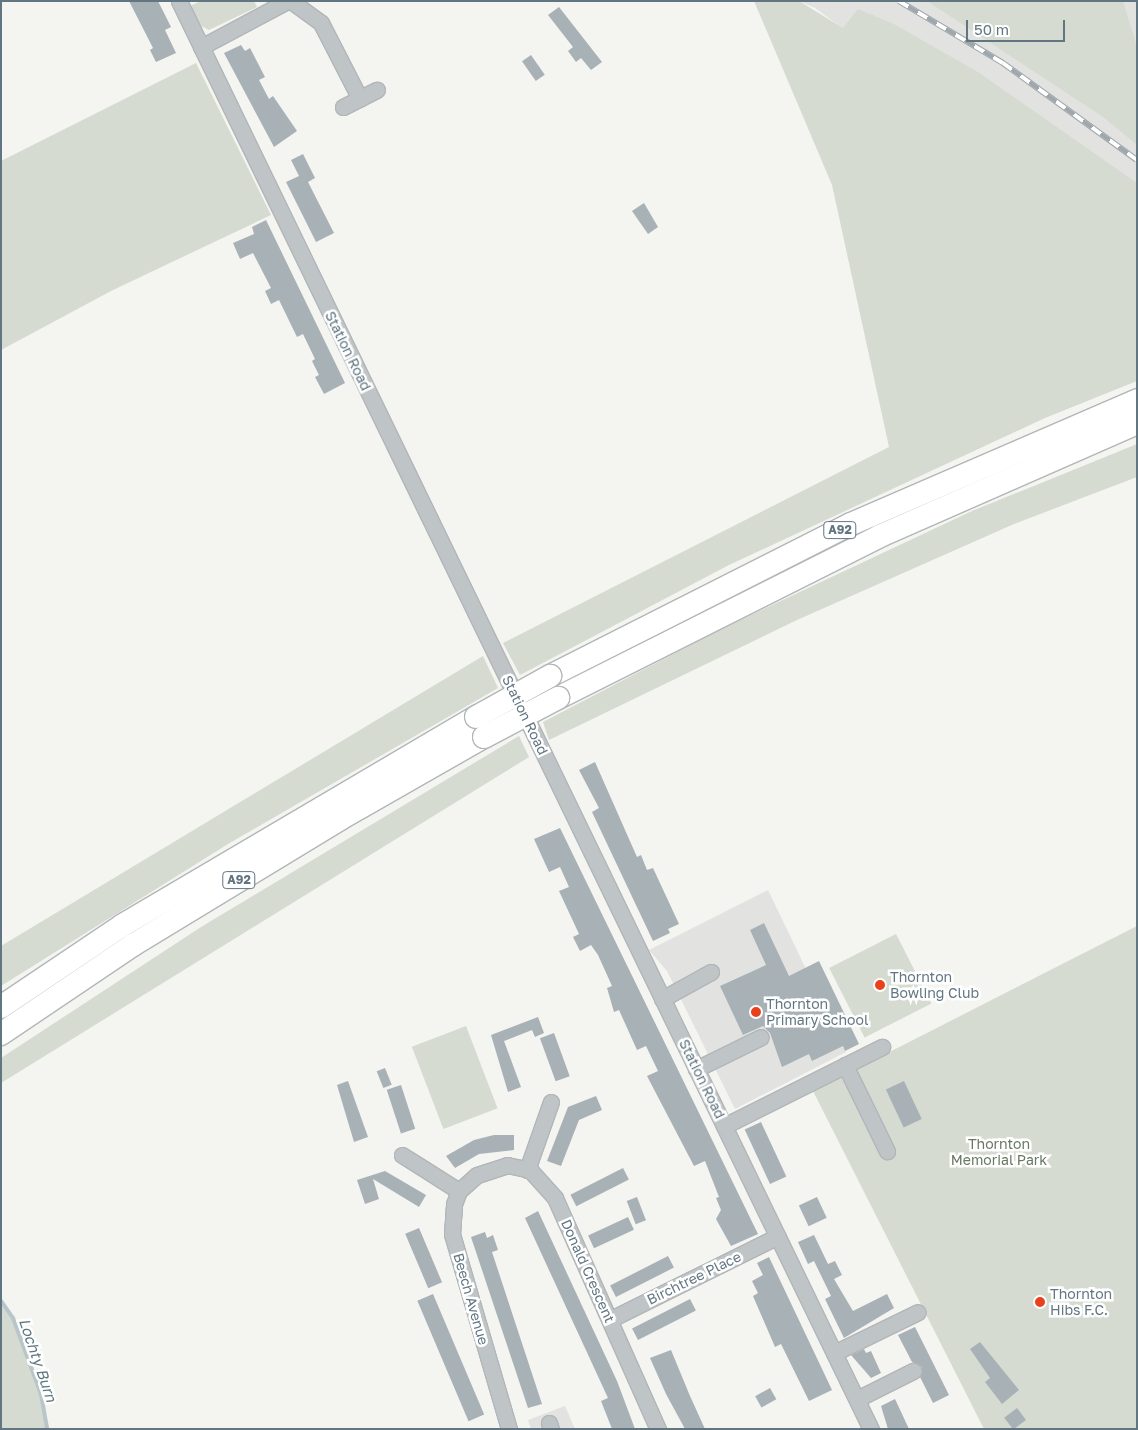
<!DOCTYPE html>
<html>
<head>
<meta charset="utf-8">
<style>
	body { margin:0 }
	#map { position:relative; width:1138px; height:1430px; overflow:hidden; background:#f4f4f0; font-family:"Golos Text",sans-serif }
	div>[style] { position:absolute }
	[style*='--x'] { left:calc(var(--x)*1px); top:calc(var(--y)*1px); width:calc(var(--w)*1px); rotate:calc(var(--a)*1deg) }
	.built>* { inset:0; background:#e2e3e1 }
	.green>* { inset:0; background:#d5dbd1; transform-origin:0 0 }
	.stream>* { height:4px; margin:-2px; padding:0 2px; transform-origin:2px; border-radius:2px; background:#b8c5c9 }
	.building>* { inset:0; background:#a8b1b6; transform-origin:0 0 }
	.roads { filter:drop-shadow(1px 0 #b2b6b9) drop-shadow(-1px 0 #b2b6b9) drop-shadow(0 1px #b2b6b9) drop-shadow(0 -1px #b2b6b9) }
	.minor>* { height:15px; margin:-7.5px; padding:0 7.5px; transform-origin:7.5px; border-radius:7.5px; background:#bfc4c6 }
	.highway>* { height:22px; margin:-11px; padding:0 11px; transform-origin:11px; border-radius:11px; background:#fff }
	.rail>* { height:5.5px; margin-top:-2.75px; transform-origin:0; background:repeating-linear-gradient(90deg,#fff 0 11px,#9fa7ac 0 22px); box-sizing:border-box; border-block:1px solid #9fa7ac }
	.bridges { filter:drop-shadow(1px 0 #b2b6b9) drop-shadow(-1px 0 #b2b6b9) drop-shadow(0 1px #b2b6b9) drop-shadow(0 -1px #b2b6b9) }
	.highway-bridge>* { height:22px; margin:-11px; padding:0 11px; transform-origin:11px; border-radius:11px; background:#fff }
	.dots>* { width:14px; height:14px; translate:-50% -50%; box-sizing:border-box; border:2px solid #fff; border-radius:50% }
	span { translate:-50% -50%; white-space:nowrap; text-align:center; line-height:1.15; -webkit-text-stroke:5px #fff; paint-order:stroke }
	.shield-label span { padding:1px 4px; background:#fff; border:1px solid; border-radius:4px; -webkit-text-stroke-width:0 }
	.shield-label { font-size:12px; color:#627682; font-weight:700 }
	.street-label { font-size:14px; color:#627682 }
	.poi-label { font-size:14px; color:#627682 }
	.left { translate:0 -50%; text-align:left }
	.park-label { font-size:14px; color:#677961 }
	.water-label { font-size:15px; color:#5e7880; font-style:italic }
	.frame { position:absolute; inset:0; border:2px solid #627682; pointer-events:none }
	.scale { position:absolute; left:966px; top:20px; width:99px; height:22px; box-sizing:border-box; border:2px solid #627682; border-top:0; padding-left:6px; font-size:15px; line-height:18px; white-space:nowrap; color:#627682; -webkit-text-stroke:4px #fff; paint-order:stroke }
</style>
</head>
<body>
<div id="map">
	<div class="built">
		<i style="clip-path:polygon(799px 1px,1137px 1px,1137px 249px,974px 124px,815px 8px)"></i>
		<i style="clip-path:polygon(768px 890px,846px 1052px,735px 1109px,667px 971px,649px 950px)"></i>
		<i style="clip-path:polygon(565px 1406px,575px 1429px,531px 1429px,528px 1420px)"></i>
	</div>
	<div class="green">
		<i style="clip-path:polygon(201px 1px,254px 1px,257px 7px,209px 30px,199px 25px,190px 6px)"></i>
		<i style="clip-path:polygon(754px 1px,799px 1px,843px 28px,858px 9px,894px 24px,978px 72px,1137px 183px,1137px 381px,1045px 418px,729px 565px,520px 675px,503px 643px,889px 447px,832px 185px)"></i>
		<i style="clip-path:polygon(927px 1px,1123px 1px,1137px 47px,1137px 145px,1103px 117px)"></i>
		<i style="clip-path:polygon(196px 63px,271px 215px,111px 291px,1px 350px,1px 161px)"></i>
		<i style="clip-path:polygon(1137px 444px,1137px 477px,1014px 524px,797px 620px,549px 740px,543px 722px,721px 629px,972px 511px)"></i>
		<i style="clip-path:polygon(483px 656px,498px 688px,228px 844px,1px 986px,1px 946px)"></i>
		<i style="clip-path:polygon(519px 736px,529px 757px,1px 1083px,1px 1058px,201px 927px)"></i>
		<i style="clip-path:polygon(1137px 926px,1137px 1429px,984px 1429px,813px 1091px)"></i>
		<i style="left:896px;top:934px;width:78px;height:75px;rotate:63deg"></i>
		<i style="left:466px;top:1026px;width:88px;height:58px;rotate:69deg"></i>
		<i style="clip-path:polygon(1px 1301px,13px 1318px,41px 1394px,47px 1429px,2px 1429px)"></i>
	</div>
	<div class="stream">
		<i style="--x:1;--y:1301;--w:21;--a:55"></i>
		<i style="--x:13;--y:1318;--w:81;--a:69.8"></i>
		<i style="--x:41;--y:1394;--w:36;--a:80"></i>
	</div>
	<div class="building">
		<i style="clip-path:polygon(129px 1px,158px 1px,171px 27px,165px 30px,176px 53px,156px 62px,150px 50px,153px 48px)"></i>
		<i style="clip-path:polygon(559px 7px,602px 62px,591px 70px,581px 58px,576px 62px,568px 51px,573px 47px,548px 15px)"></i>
		<i style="clip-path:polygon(241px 45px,245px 51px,250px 48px,265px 77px,259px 80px,269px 99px,273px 96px,297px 131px,274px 147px,224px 53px)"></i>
		<i style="left:531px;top:55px;width:24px;height:11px;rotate:55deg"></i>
		<i style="clip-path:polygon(303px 154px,315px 178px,308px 182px,334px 233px,316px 242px,286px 182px,299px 176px,291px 160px)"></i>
		<i style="clip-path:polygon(644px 203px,658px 227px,648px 234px,632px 211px)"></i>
		<i style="clip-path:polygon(266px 220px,345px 383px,324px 394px,315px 377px,319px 375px,312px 361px,315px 359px,303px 334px,297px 337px,279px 300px,271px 304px,265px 291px,271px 288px,253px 253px,240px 259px,233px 243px,254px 234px,252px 227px)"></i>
		<i style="clip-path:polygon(595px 762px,637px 857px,641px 855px,647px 870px,653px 868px,679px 924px,668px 929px,670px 933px,653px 941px,592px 812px,599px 808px,579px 770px)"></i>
		<i style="clip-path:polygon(560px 828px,758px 1234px,731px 1246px,716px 1219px,721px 1210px,716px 1198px,719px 1197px,705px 1161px,694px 1166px,647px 1076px,658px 1071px,646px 1046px,637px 1050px,619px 1010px,614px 1012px,607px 988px,612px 986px,598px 955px,591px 945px,580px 951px,573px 937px,579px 934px,559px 891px,569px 887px,560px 867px,549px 872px,534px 839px)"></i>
		<i style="clip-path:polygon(764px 923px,789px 976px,819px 961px,859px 1044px,845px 1051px,843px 1046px,812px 1061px,809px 1054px,782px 1067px,770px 1033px,763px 1026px,743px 1035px,720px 986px,766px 965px,750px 930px)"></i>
		<i style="clip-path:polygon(538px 1017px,544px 1033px,535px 1037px,532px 1030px,504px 1041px,521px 1087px,508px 1092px,491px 1035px)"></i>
		<i style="left:554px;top:1033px;width:46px;height:15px;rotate:70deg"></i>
		<i style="left:385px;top:1068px;width:18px;height:9px;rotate:68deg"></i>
		<i style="clip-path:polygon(348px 1081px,368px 1137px,354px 1142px,337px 1085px)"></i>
		<i style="left:904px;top:1081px;width:42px;height:20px;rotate:65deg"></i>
		<i style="left:401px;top:1085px;width:46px;height:15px;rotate:72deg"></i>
		<i style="clip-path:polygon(596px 1096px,602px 1110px,579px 1120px,561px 1166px,547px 1161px,568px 1107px)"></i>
		<i style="left:761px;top:1122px;width:60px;height:18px;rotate:65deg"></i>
		<i style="clip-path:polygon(494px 1135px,514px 1135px,514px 1150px,479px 1154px,455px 1168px,446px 1156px,474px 1140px)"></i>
		<i style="left:623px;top:1168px;width:13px;height:59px;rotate:63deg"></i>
		<i style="clip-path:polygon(385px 1171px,426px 1195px,419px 1207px,373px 1179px,379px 1199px,365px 1204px,357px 1180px)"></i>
		<i style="left:637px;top:1197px;width:25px;height:11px;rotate:69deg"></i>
		<i style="left:817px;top:1197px;width:23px;height:20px;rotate:65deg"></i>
		<i style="clip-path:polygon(538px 1211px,617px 1381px,635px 1429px,612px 1429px,601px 1401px,608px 1398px,525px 1218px)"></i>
		<i style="left:628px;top:1217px;width:14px;height:44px;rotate:65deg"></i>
		<i style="left:419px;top:1228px;width:59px;height:15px;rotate:67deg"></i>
		<i style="clip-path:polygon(485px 1232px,487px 1238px,493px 1235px,498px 1250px,492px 1252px,542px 1404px,528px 1408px,471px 1237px)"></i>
		<i style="clip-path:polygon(814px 1235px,828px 1264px,835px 1261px,842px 1275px,834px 1279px,853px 1311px,887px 1294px,894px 1308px,844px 1338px,825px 1299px,831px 1296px,814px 1261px,808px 1264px,798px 1242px)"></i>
		<i style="left:668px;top:1256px;width:13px;height:65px;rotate:63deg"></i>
		<i style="clip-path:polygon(769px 1257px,832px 1390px,809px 1401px,781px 1344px,775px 1347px,753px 1296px,758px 1293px,752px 1281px,763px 1275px,757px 1263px)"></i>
		<i style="left:433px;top:1294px;width:131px;height:17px;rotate:67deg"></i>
		<i style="left:690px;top:1299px;width:13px;height:65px;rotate:63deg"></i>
		<i style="clip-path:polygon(915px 1327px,949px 1395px,933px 1403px,920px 1377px,922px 1367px,912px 1362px,898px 1335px)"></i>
		<i style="clip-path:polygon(980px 1342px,1019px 1390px,1002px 1404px,985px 1382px,990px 1378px,970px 1349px)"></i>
		<i style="clip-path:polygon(864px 1349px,866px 1353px,871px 1351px,881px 1373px,871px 1378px,851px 1355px)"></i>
		<i style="clip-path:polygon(671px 1350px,690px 1396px,705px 1429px,685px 1429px,666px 1394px,650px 1358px)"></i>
		<i style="left:770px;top:1388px;width:13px;height:17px;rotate:61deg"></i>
		<i style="clip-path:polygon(895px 1399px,909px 1429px,888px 1429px,881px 1406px)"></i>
		<i style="left:1017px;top:1408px;width:15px;height:16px;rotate:53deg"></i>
	</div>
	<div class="roads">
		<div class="minor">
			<i style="--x:179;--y:1;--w:1587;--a:64.15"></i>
			<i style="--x:291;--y:1;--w:37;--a:36"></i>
			<i style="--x:321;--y:23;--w:85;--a:62.8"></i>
			<i style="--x:201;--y:47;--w:98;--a:-28.1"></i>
			<i style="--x:343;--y:107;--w:38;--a:-27"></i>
			<i style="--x:662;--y:999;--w:56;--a:-28.9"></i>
			<i style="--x:845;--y:1065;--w:96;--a:64"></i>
			<i style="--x:696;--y:1069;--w:72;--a:-26.2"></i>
			<i style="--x:724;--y:1126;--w:177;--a:-26.6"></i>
			<i style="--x:402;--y:1155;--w:67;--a:32.3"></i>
			<i style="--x:527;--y:1170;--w:72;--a:-70.6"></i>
			<i style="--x:611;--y:1319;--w:186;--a:-26.4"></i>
			<i style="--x:834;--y:1353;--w:93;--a:-26"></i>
			<i style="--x:857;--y:1399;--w:63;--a:-26.6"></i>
			<i style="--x:549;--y:1423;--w:6;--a:72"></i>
			<i style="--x:509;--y:1429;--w:203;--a:-106.3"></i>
			<i style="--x:452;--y:1234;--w:30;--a:-86"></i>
			<i style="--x:454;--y:1204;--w:14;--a:-69"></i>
			<i style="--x:459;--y:1191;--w:24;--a:-42"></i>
			<i style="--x:477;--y:1175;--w:32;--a:-18"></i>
			<i style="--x:507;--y:1165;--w:24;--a:12"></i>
			<i style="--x:530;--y:1170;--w:38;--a:48"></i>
			<i style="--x:555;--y:1198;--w:253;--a:66"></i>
		</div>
		<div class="highway">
			<i style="--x:550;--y:676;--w:337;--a:-26.8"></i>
			<i style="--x:851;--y:524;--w:312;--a:-23.4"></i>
			<i style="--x:558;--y:698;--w:360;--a:-26.7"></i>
			<i style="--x:880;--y:536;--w:281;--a:-23.7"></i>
			<i style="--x:1;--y:1007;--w:147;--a:-33.9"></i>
			<i style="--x:123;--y:925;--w:410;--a:-30.5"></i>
			<i style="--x:1;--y:1034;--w:159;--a:-34"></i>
			<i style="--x:133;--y:945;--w:242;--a:-31.3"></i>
			<i style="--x:340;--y:819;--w:166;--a:-29.7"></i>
		</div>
	</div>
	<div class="rail">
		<i style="--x:899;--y:1;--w:121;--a:30.8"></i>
		<i style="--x:1003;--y:63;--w:165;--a:35.9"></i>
	</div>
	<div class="bridges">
		<div class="highway-bridge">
			<i style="--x:476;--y:717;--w:85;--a:-29"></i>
			<i style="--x:484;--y:737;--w:84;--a:-27.8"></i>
		</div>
	</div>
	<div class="dots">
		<i style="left:880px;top:985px;background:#e9411b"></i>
		<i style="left:756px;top:1012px;background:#e9411b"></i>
		<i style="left:1040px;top:1302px;background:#e9411b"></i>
	</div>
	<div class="shield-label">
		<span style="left:840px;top:530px">A92</span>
		<span style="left:239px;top:880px">A92</span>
	</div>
	<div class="street-label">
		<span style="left:348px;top:351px;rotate:64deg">Station Road</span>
		<span style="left:525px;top:715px;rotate:64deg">Station Road</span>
		<span style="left:702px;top:1079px;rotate:64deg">Station Road</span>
		<span style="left:588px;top:1271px;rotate:66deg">Donald Crescent</span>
		<span style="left:694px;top:1278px;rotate:-26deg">Birchtree Place</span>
		<span style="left:471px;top:1299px;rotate:74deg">Beech Avenue</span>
	</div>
	<div class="poi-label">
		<span class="left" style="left:890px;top:985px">Thornton<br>Bowling Club</span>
		<span class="left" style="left:766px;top:1012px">Thornton<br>Primary School</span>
		<span class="left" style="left:1050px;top:1302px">Thornton<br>Hibs F.C.</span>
	</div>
	<div class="park-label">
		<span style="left:999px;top:1152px">Thornton<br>Memorial Park</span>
	</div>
	<div class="water-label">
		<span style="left:38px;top:1360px;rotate:71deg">Lochty Burn</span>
	</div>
	<div class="frame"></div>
	<div class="scale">50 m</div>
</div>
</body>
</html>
